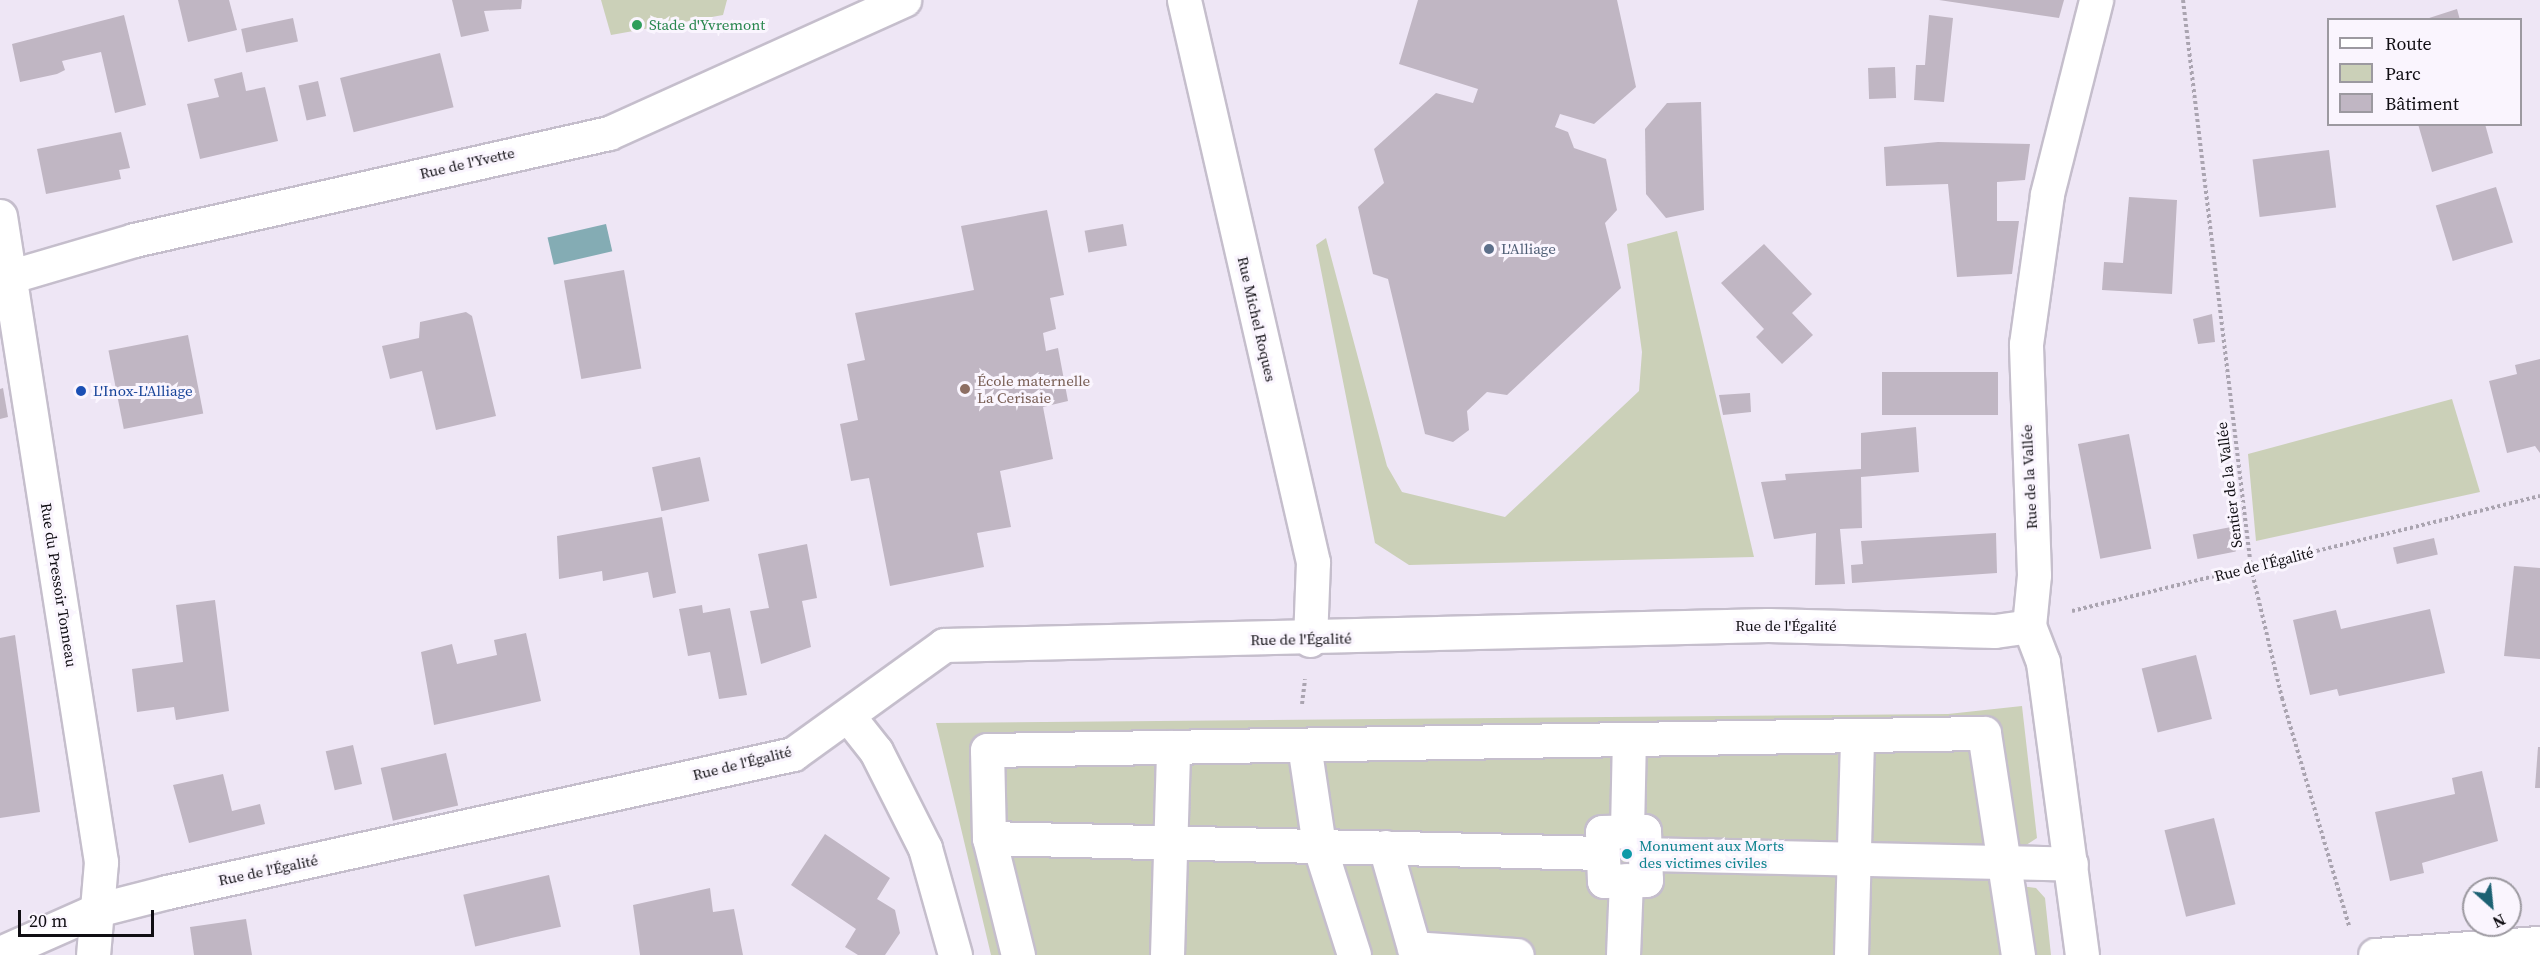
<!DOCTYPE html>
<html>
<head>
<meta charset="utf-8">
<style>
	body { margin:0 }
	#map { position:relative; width:2540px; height:955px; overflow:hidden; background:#eee6f5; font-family:"Source Serif 4",serif }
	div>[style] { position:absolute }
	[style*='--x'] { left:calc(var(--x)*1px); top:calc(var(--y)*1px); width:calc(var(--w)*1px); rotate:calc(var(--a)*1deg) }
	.green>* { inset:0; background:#cbd0b8 }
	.water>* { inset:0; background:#84acb4; transform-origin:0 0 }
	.building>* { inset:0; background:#c0b6c3; transform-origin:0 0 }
	.path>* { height:4px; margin-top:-2px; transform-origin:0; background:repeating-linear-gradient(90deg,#aaa4b0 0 3px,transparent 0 6px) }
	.roads { filter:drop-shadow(2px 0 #c5becc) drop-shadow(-2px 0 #c5becc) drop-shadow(0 2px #c5becc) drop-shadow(0 -2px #c5becc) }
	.minor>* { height:33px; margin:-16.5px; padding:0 16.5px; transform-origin:16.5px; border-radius:16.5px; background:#fff }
	.dots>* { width:16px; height:16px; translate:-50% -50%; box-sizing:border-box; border:3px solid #faf5fe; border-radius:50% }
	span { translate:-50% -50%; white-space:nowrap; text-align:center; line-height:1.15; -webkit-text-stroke:6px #faf5fe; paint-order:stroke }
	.leisure-label { font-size:15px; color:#27864d }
	.left { translate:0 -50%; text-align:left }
	.street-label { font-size:15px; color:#100e13 }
	.service-label { font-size:15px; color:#4e5e75 }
	.education-label { font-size:15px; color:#785e54 }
	.transit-label { font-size:15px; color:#164399 }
	.culture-label { font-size:15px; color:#0d838f }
	.legend { position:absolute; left:2327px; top:18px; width:195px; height:108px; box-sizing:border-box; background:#faf5fe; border:2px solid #9c99a0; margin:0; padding:8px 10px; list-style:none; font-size:18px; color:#100e13 }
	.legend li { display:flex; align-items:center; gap:12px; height:30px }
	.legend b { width:30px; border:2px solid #9c99a0 }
	.north { position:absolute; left:2462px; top:877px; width:60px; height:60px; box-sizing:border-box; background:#faf5fe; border:2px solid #9c99a0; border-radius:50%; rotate:153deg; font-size:16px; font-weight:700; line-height:24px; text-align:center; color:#100e13 }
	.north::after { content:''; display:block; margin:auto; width:21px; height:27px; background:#1c6173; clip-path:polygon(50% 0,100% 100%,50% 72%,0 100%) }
	.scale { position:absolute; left:18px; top:910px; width:136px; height:27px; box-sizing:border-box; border:3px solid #100e13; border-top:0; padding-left:8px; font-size:18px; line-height:21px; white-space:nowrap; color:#100e13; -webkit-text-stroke:4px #faf5fe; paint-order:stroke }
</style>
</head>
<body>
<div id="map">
	<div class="green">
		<i style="clip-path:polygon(601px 0,727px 0,723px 15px,611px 35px)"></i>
		<i style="clip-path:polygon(1677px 231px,1754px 557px,1409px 565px,1375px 543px,1316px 245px,1326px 238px,1387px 466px,1402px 492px,1505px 517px,1639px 391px,1642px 352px,1627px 244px)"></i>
		<i style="clip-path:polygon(2452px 399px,2480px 492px,2256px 541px,2248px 454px)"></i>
		<i style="clip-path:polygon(2022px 706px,2037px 838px,2023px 847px,2021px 886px,2036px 888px,2045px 898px,2051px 955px,991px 955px,936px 723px,1948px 714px)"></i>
	</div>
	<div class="water">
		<i style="left:606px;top:224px;width:28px;height:60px;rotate:77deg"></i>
	</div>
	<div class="building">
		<i style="clip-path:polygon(178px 0,229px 0,237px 30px,188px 42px)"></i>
		<i style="clip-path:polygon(452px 0,522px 0,521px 9px,484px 11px,489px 31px,461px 37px)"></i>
		<i style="clip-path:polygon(1418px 0,1617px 0,1636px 87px,1594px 124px,1560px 114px,1555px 127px,1568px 132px,1574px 148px,1606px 159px,1617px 210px,1605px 223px,1621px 288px,1507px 395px,1487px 392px,1467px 411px,1469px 430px,1453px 442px,1425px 434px,1388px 279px,1373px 274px,1358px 207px,1384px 183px,1374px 149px,1436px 93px,1473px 103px,1478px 89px,1399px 64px)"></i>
		<i style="clip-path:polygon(1939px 0,2064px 0,2059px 18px)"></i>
		<i style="clip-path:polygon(2457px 9px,2460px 20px,2426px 20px,2426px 19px)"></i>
		<i style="clip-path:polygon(124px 15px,146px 105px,115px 113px,101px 52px,62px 61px,65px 70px,57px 74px,20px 82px,12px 44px)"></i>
		<i style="clip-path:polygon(1929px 15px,1953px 18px,1944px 102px,1914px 100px,1916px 65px,1925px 65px)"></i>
		<i style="left:293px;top:18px;width:24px;height:53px;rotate:78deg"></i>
		<i style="left:440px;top:53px;width:56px;height:103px;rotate:76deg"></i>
		<i style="left:1895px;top:67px;width:31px;height:27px;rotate:88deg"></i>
		<i style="clip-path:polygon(242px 72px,246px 91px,265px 87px,278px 141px,200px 159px,187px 104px,219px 97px,214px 79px)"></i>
		<i style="left:318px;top:81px;width:36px;height:20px;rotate:77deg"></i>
		<i style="clip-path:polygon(1701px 102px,1704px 210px,1666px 218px,1646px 194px,1645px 129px,1667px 103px)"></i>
		<i style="clip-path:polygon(2418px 124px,2485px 124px,2493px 153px,2432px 172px)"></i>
		<i style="clip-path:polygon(121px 132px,130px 168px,119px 170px,121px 179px,46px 194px,37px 149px)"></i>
		<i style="clip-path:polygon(1938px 142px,2030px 144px,2025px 180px,1997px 182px,1997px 221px,2019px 221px,2012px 274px,1957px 277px,1948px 184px,1886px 186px,1884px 147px)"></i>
		<i style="left:2329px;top:150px;width:58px;height:77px;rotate:83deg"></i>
		<i style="left:2496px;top:187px;width:58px;height:63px;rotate:73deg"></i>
		<i style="clip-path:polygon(2129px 197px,2177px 200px,2172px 294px,2102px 290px,2104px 262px,2123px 263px)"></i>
		<i style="clip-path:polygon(1047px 210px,1064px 295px,1050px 298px,1056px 329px,1043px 333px,1046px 351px,1058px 348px,1068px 401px,1043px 407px,1053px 459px,1000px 471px,1011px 527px,977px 533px,984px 567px,890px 586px,869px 478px,851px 481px,840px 424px,858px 420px,847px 364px,865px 360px,855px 313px,974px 290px,961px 226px)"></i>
		<i style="left:1123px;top:224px;width:22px;height:39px;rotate:80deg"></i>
		<i style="clip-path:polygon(1764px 244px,1812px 294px,1792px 313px,1813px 335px,1782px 364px,1756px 337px,1764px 329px,1721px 283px)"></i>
		<i style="left:624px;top:270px;width:100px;height:61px;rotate:80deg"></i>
		<i style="clip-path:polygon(466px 312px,472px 316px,496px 416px,436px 430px,422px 371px,390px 379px,382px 346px,419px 338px,420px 322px)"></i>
		<i style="clip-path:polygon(2212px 314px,2215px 342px,2198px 344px,2193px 319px)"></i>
		<i style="left:188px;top:335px;width:80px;height:81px;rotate:79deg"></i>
		<i style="clip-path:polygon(2540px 359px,2540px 453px,2535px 446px,2507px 453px,2489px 381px,2517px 374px,2515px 365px)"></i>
		<i style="left:1998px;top:372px;width:43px;height:116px;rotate:90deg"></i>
		<i style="clip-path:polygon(3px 388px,8px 417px,0 419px,0 389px)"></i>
		<i style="clip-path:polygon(1750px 393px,1751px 412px,1723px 415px,1719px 395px)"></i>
		<i style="clip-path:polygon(1916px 427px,1919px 472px,1861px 477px,1862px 528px,1840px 529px,1845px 584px,1815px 585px,1816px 533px,1774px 539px,1761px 482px,1786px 480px,1785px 474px,1861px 469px,1861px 433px)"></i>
		<i style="left:2129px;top:434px;width:117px;height:52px;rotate:79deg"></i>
		<i style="left:700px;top:457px;width:45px;height:49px;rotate:78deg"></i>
		<i style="clip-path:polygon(662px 517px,676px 593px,653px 598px,648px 572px,603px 581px,602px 571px,559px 579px,557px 536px)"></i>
		<i style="left:2231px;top:527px;width:25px;height:39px;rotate:79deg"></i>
		<i style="clip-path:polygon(1996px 533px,1997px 573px,1852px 583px,1851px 565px,1863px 564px,1861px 541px)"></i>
		<i style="left:2434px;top:538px;width:17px;height:42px;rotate:77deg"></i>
		<i style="clip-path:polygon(807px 544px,817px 598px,802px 601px,811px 647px,761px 664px,750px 611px,769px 608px,758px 554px)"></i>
		<i style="clip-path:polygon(2514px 566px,2540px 568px,2540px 659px,2504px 656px)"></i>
		<i style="clip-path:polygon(215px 600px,229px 711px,176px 720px,174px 707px,137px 712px,132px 669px,183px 662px,176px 605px)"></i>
		<i style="clip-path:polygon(702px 605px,703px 613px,730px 608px,747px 695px,719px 699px,710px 652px,688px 656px,679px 609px)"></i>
		<i style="clip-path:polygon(2430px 609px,2445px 673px,2339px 696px,2337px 689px,2310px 695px,2293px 620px,2336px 610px,2341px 629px)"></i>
		<i style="clip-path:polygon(526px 633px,541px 701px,434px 725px,421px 652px,452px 644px,457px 664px,497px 655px,494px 640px)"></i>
		<i style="clip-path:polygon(15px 635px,40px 812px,0 818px,0 638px)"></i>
		<i style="left:2196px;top:655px;width:66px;height:56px;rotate:76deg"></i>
		<i style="left:353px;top:745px;width:40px;height:28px;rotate:77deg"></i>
		<i style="clip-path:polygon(2538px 747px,2540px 747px,2540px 788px,2535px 788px)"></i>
		<i style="left:446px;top:753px;width:54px;height:67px;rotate:77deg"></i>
		<i style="clip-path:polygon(2482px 771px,2498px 841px,2422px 863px,2424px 873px,2390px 881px,2375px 812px,2455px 794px,2452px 778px)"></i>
		<i style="clip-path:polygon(223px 774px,232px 811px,260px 804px,265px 824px,189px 843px,173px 785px)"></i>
		<i style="left:2214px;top:818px;width:89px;height:51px;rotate:76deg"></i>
		<i style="clip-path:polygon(825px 834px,890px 878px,877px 899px,895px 910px,900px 933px,885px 955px,858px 955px,845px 947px,856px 929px,791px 885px)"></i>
		<i style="left:549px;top:875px;width:53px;height:88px;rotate:77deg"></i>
		<i style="clip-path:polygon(710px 888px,713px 912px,734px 909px,743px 955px,640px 955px,633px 905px)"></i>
		<i style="clip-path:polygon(246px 919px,252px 955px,194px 955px,190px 927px)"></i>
	</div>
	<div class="path">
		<i style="--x:2183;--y:0;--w:572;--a:83.17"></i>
		<i style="--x:2251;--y:568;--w:134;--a:76.6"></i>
		<i style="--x:2282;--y:698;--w:238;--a:73.6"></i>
		<i style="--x:2072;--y:611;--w:482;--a:-13.8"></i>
		<i style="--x:1302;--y:704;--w:25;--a:-83"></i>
	</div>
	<div class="roads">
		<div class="minor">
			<i style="--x:1184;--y:0;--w:577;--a:77.07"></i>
			<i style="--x:1313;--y:562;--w:78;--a:92.2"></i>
			<i style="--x:0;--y:216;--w:654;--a:81.11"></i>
			<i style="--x:101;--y:862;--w:93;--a:94.9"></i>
			<i style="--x:12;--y:276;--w:127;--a:-16.4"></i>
			<i style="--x:134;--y:240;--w:487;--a:-12.7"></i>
			<i style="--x:609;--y:133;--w:324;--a:-24.3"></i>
			<i style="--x:849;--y:717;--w:43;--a:51.5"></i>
			<i style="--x:876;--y:751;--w:109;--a:63.2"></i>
			<i style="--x:925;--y:848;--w:111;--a:74.3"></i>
			<i style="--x:1304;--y:745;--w:101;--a:81.5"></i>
			<i style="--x:1319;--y:845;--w:115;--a:72.3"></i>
			<i style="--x:1627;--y:831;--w:92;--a:-88.8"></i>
			<i style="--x:1644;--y:831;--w:49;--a:87.7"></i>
			<i style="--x:1646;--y:880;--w:42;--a:178.6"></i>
			<i style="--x:1604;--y:881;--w:49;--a:-92.3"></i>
			<i style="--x:1602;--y:832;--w:42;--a:-1.4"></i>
			<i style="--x:989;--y:838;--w:88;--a:-91.3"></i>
			<i style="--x:987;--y:750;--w:997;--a:-0.98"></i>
			<i style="--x:1984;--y:733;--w:225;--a:81.3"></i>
			<i style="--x:1385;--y:847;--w:105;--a:74"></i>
			<i style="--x:1414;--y:948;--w:103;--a:3.9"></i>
			<i style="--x:1645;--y:854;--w:426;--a:1.3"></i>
			<i style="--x:0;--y:953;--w:106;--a:-23.9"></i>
			<i style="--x:97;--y:910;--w:72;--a:-14.4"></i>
			<i style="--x:167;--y:892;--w:641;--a:-12.43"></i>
			<i style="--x:793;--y:754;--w:186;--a:-35.8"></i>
			<i style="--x:944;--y:645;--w:824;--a:-1.39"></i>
			<i style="--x:1768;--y:625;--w:227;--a:1.5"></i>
			<i style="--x:1995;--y:631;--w:34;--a:-8"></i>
			<i style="--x:1018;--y:955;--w:121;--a:-103.9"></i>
			<i style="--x:989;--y:838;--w:614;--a:1.4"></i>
			<i style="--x:1167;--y:955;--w:208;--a:-88.3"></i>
			<i style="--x:1623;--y:955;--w:75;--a:-87.7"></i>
			<i style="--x:1851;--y:955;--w:219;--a:-88.4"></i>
			<i style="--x:2082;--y:955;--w:296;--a:-97.6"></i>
			<i style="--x:2043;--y:662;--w:39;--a:-111"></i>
			<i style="--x:2029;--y:626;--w:51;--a:-84.4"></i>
			<i style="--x:2034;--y:575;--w:231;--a:-92"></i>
			<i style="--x:2026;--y:344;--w:151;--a:-82"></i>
			<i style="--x:2047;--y:194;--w:200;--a:-75.8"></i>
			<i style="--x:2375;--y:955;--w:165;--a:-4.2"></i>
		</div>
	</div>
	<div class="dots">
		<i style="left:637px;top:25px;background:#2e9e5b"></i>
		<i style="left:1489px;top:249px;background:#5c6f8a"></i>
		<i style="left:965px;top:389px;background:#8d6e63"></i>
		<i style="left:81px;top:391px;background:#1a4fb4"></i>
		<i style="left:1627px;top:854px;background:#0f9aa8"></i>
	</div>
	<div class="leisure-label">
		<span class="left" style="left:649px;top:25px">Stade d'Yvremont</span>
	</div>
	<div class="street-label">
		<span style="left:467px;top:163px;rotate:-13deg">Rue de l'Yvette</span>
		<span style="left:1257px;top:319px;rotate:77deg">Rue Michel Roques</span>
		<span style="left:2029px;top:477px;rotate:-93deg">Rue de la Vallée</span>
		<span style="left:2229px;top:485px;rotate:-97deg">Sentier de la Vallée</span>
		<span style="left:2264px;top:564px;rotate:-14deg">Rue de l'Égalité</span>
		<span style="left:59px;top:585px;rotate:81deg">Rue du Pressoir Tonneau</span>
		<span style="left:1786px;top:626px">Rue de l'Égalité</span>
		<span style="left:1301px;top:639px;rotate:-1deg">Rue de l'Égalité</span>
		<span style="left:742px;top:763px;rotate:-14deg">Rue de l'Égalité</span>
		<span style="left:268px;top:870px;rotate:-12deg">Rue de l'Égalité</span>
	</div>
	<div class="service-label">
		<span class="left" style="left:1501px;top:249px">L'Alliage</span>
	</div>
	<div class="education-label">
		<span class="left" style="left:977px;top:389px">École maternelle<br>La Cerisaie</span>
	</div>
	<div class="transit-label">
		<span class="left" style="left:93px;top:391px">L'Inox-L'Alliage</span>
	</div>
	<div class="culture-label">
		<span class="left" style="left:1639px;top:854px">Monument aux Morts<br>des victimes civiles</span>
	</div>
	<ul class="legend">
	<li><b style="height:8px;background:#fff"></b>Route</li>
	<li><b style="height:16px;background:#cbd0b8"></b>Parc</li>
	<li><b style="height:16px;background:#c0b6c3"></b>Bâtiment</li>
	</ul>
	<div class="north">N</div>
	<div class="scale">20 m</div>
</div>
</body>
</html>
